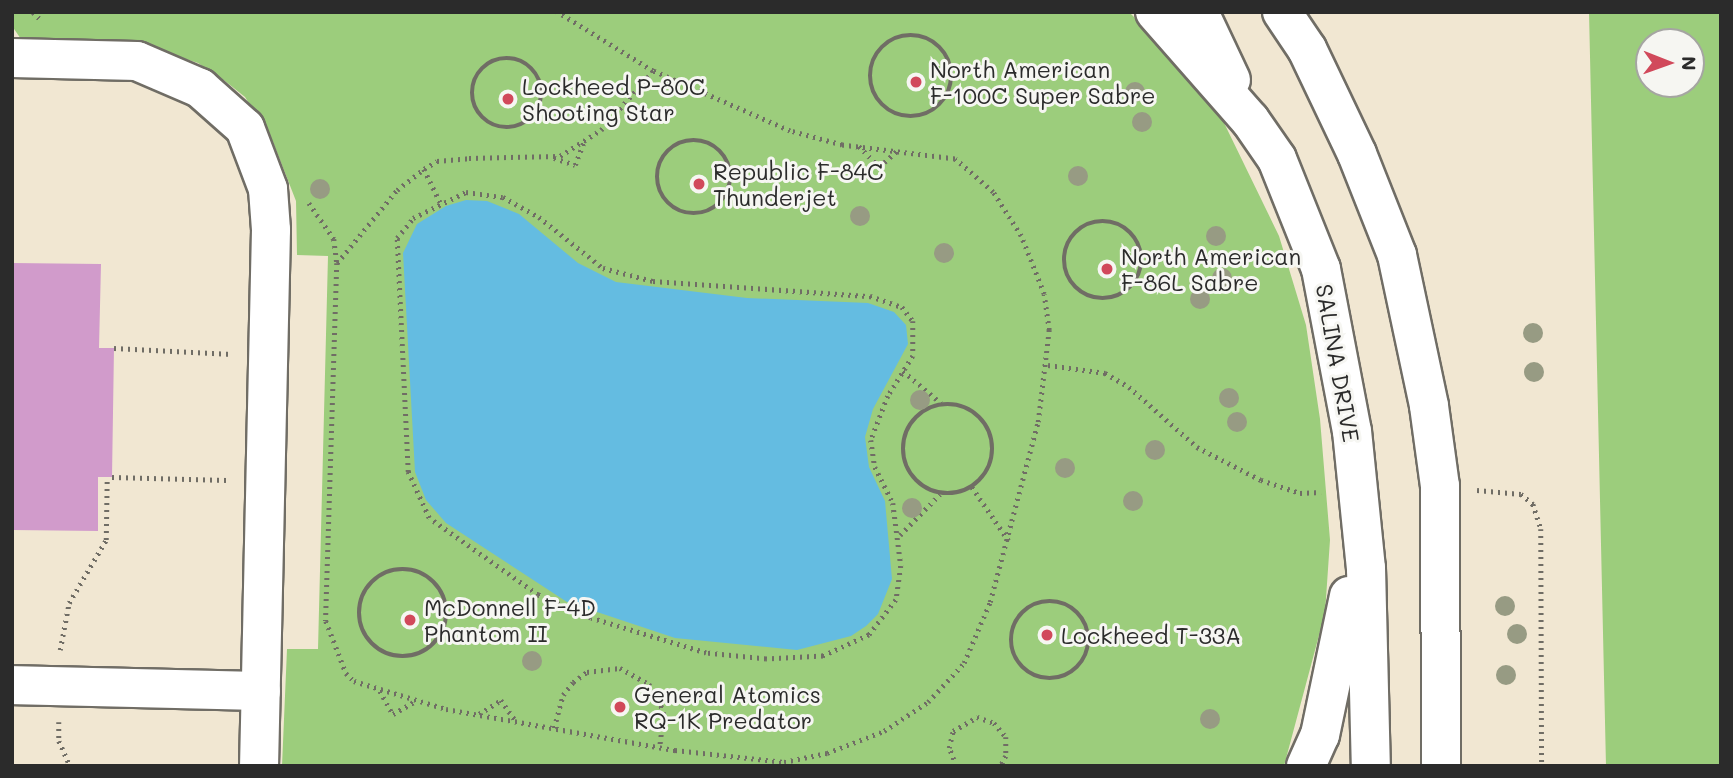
<!DOCTYPE html>
<html>
<head>
<meta charset="utf-8">
<style>
	body { margin:0 }
	#map { position:relative; width:1733px; height:778px; overflow:hidden; background:#f1e7d2; font-family:Mali,sans-serif }
	div>[style] { position:absolute }
	[style*='--x'] { left:calc(var(--x)*1px); top:calc(var(--y)*1px); width:calc(var(--w)*1px); rotate:calc(var(--a)*1deg) }
	.green>* { inset:0; background:#9ccd7c }
	.water>* { inset:0; background:#64bce1 }
	.building>* { inset:0; background:#d19bcb }
	.path>* { height:4.5px; margin-top:-2.25px; transform-origin:0; background:repeating-linear-gradient(90deg,#706d65 0 2px,transparent 0 7px) }
	.path>.ring { margin:-2.25px; padding:0; box-sizing:content-box; background:none; border:4.5px solid #706d65; border-radius:50% }
	.roads { filter:drop-shadow(2px 0 #706d65) drop-shadow(-2px 0 #706d65) drop-shadow(0 2px #706d65) drop-shadow(0 -2px #706d65) }
	.minor>* { height:38px; margin:-19px; padding:0 19px; transform-origin:19px; border-radius:19px; background:#fff }
	.trees>* { width:20px; height:20px; margin:-10px; border-radius:50%; background:#979b83 }
	.dots>* { width:19px; height:19px; translate:-50% -50%; box-sizing:border-box; border:4px solid #f6f6f2; border-radius:50% }
	span { translate:-50% -50%; white-space:nowrap; text-align:center; line-height:1.15; -webkit-text-stroke:6px #f6f6f2; paint-order:stroke }
	.poi-label { font-size:23px; color:#2b2b2b }
	.left { translate:0 -50%; text-align:left }
	.street-label { font-size:23px; color:#2b2b2b }
	.frame { position:absolute; inset:0; border:14px solid #2b2b2b; pointer-events:none }
	.north { position:absolute; left:1635px; top:28px; width:70px; height:70px; box-sizing:border-box; background:#f6f6f2; border:2px solid #a5a5a2; border-radius:50%; rotate:91deg; font-size:19px; font-weight:700; line-height:28px; text-align:center; color:#2b2b2b }
	.north::after { content:''; display:block; margin:auto; width:24px; height:32px; background:#d1495b; clip-path:polygon(50% 0,100% 100%,50% 72%,0 100%) }
</style>
</head>
<body>
<div id="map">
	<div class="green">
		<i style="clip-path:polygon(12px 12px,1129px 12px,1209px 92px,1279px 236px,1306px 325px,1320px 419px,1330px 540px,1325px 613px,1284px 766px,282px 766px,287px 649px,318px 649px,328px 256px,297px 255px,296px 201px,273px 142px,245px 97px,225px 81px,198px 63px,152px 48px,23px 42px,12px 26px)"></i>
		<i style="clip-path:polygon(evenodd,1589px 12px,1721px 12px,1721px 766px,1606px 766px,1589px 12px,1649px 42px,1691px 42px,1691px 84px,1649px 84px,1649px 42px)"></i>
	</div>
	<div class="water">
		<i style="clip-path:polygon(466px 200px,487px 201px,519px 214px,578px 263px,616px 282px,747px 298px,868px 303px,894px 312px,906px 325px,908px 344px,873px 409px,865px 437px,869px 467px,885px 501px,892px 579px,878px 614px,866px 626px,851px 636px,797px 650px,675px 638px,567px 602px,446px 523px,426px 500px,415px 472px,403px 253px,417px 224px,446px 206px)"></i>
	</div>
	<div class="building">
		<i style="clip-path:polygon(12px 263px,101px 264px,99px 348px,114px 348px,112px 477px,98px 477px,98px 531px,12px 530px)"></i>
	</div>
	<div class="path">
		<i style="--x:33;--y:12;--w:13;--a:45"></i>
		<i class="ring" style="left:870px;top:35px;width:77.5px;height:77.5px"></i>
		<i class="ring" style="left:472px;top:58px;width:65.5px;height:65.5px"></i>
		<i class="ring" style="left:657px;top:140px;width:69.5px;height:69.5px"></i>
		<i style="--x:859;--y:146;--w:29;--a:46"></i>
		<i style="--x:879;--y:167;--w:24;--a:-42"></i>
		<i style="--x:554;--y:158;--w:22;--a:18"></i>
		<i style="--x:575;--y:165;--w:25;--a:-69"></i>
		<i style="--x:424;--y:169;--w:37;--a:64"></i>
		<i style="--x:466;--y:192;--w:37;--a:8"></i>
		<i style="--x:503;--y:197;--w:41;--a:29.1"></i>
		<i style="--x:539;--y:217;--w:82;--a:38.6"></i>
		<i style="--x:603;--y:268;--w:52;--a:14.6"></i>
		<i style="--x:653;--y:281;--w:218;--a:4"></i>
		<i style="--x:870;--y:296;--w:34;--a:19"></i>
		<i style="--x:902;--y:307;--w:18;--a:52"></i>
		<i style="--x:913;--y:321;--w:35;--a:90"></i>
		<i style="--x:913;--y:356;--w:47;--a:122"></i>
		<i style="--x:888;--y:396;--w:47;--a:111.1"></i>
		<i style="--x:871;--y:440;--w:27;--a:82"></i>
		<i style="--x:875;--y:467;--w:40;--a:63.4"></i>
		<i style="--x:893;--y:503;--w:64;--a:82.8"></i>
		<i style="--x:901;--y:566;--w:34;--a:98"></i>
		<i style="--x:896;--y:600;--w:44;--a:127.6"></i>
		<i style="--x:869;--y:635;--w:51;--a:155.5"></i>
		<i style="--x:823;--y:656;--w:57;--a:177"></i>
		<i style="--x:766;--y:659;--w:60;--a:-174.3"></i>
		<i style="--x:706;--y:653;--w:120;--a:-163.1"></i>
		<i style="--x:591;--y:618;--w:58;--a:-156.5"></i>
		<i style="--x:538;--y:595;--w:133;--a:-144.8"></i>
		<i style="--x:429;--y:518;--w:51;--a:-114.5"></i>
		<i style="--x:408;--y:472;--w:234;--a:-92.7"></i>
		<i style="--x:397;--y:238;--w:26;--a:-51"></i>
		<i style="--x:413;--y:218;--w:59;--a:-26.1"></i>
		<i style="--x:309;--y:203;--w:44;--a:55.2"></i>
		<i style="--x:334;--y:239;--w:24;--a:83"></i>
		<i style="--x:337;--y:263;--w:358;--a:91.8"></i>
		<i style="--x:326;--y:621;--w:56;--a:69"></i>
		<i style="--x:346;--y:673;--w:11;--a:45"></i>
		<i style="--x:354;--y:681;--w:96;--a:16.9"></i>
		<i style="--x:446;--y:709;--w:233;--a:10.2"></i>
		<i style="--x:675;--y:750;--w:110;--a:6.3"></i>
		<i style="--x:784;--y:762;--w:44;--a:-11.8"></i>
		<i style="--x:827;--y:753;--w:61;--a:-21.1"></i>
		<i style="--x:884;--y:731;--w:53;--a:-33.4"></i>
		<i style="--x:928;--y:702;--w:53;--a:-47.3"></i>
		<i style="--x:964;--y:663;--w:66;--a:-66.9"></i>
		<i style="--x:990;--y:602;--w:186;--a:-75.1"></i>
		<i style="--x:1038;--y:422;--w:93;--a:-83.2"></i>
		<i style="--x:1049;--y:330;--w:36;--a:-98"></i>
		<i style="--x:1044;--y:294;--w:62;--a:-111.6"></i>
		<i style="--x:1021;--y:236;--w:52;--a:-122.5"></i>
		<i style="--x:993;--y:192;--w:50;--a:-139"></i>
		<i style="--x:955;--y:159;--w:114;--a:-172.9"></i>
		<i style="--x:842;--y:145;--w:54;--a:-164.9"></i>
		<i style="--x:790;--y:131;--w:150;--a:-156.3"></i>
		<i style="--x:653;--y:71;--w:113;--a:-148.4"></i>
		<i class="ring" style="left:1064px;top:221px;width:73.5px;height:73.5px"></i>
		<i style="--x:337;--y:263;--w:94;--a:-50.6"></i>
		<i style="--x:397;--y:190;--w:34;--a:-38"></i>
		<i style="--x:424;--y:169;--w:15;--a:-32"></i>
		<i style="--x:437;--y:161;--w:32;--a:-5"></i>
		<i style="--x:469;--y:158;--w:91;--a:-1.3"></i>
		<i style="--x:560;--y:156;--w:49;--a:-32.4"></i>
		<i style="--x:601;--y:130;--w:79;--a:-48.6"></i>
		<i style="--x:114;--y:348;--w:118;--a:2.9"></i>
		<i style="--x:1048;--y:365;--w:58;--a:8"></i>
		<i style="--x:1105;--y:373;--w:28;--a:30"></i>
		<i style="--x:1129;--y:387;--w:91;--a:41.4"></i>
		<i style="--x:1197;--y:447;--w:72;--a:27.3"></i>
		<i style="--x:1261;--y:480;--w:41;--a:18.4"></i>
		<i style="--x:1300;--y:493;--w:21;--a:-3"></i>
		<i style="--x:903;--y:371;--w:50;--a:40.1"></i>
		<i class="ring" style="left:903px;top:404px;width:85.5px;height:85.5px"></i>
		<i style="--x:112;--y:477;--w:115;--a:1.5"></i>
		<i style="--x:972;--y:487;--w:65;--a:55.6"></i>
		<i style="--x:1477;--y:490;--w:44;--a:5.2"></i>
		<i style="--x:1521;--y:494;--w:16;--a:40"></i>
		<i style="--x:1533;--y:504;--w:26;--a:72"></i>
		<i style="--x:1541;--y:529;--w:237;--a:89.8"></i>
		<i style="--x:900;--y:535;--w:57;--a:-45.7"></i>
		<i class="ring" style="left:359px;top:569px;width:83.5px;height:83.5px"></i>
		<i class="ring" style="left:1011px;top:601px;width:73.5px;height:73.5px"></i>
		<i style="--x:60;--y:650;--w:48;--a:-79.2"></i>
		<i style="--x:69;--y:603;--w:73;--a:-59.6"></i>
		<i style="--x:106;--y:540;--w:63;--a:-89.1"></i>
		<i style="--x:380;--y:691;--w:26;--a:61"></i>
		<i style="--x:393;--y:714;--w:24;--a:-30"></i>
		<i style="--x:479;--y:714;--w:26;--a:-32"></i>
		<i style="--x:501;--y:700;--w:24;--a:55"></i>
		<i style="--x:59;--y:722;--w:19;--a:90"></i>
		<i style="--x:59;--y:741;--w:27;--a:66"></i>
		<i style="--x:554;--y:728;--w:34;--a:-75"></i>
		<i style="--x:563;--y:695;--w:16;--a:-52"></i>
		<i style="--x:573;--y:682;--w:17;--a:-36"></i>
		<i style="--x:587;--y:672;--w:33;--a:-7"></i>
		<i style="--x:620;--y:668;--w:33;--a:29"></i>
		<i style="--x:649;--y:684;--w:18;--a:56"></i>
		<i style="--x:659;--y:699;--w:16;--a:72"></i>
		<i style="--x:664;--y:714;--w:33;--a:97"></i>
		<i style="--x:956;--y:766;--w:19;--a:-111"></i>
		<i style="--x:949;--y:748;--w:17;--a:-77"></i>
		<i style="--x:953;--y:731;--w:28;--a:-30"></i>
		<i style="--x:977;--y:717;--w:18;--a:19"></i>
		<i style="--x:994;--y:723;--w:18;--a:49"></i>
		<i style="--x:1006;--y:737;--w:19;--a:90"></i>
		<i style="--x:1006;--y:756;--w:11;--a:117"></i>
	</div>
	<div class="roads">
		<div class="minor">
			<i style="--x:1155;--y:12;--w:144;--a:48.7"></i>
			<i style="--x:1250;--y:120;--w:47;--a:55.3"></i>
			<i style="--x:1277;--y:159;--w:118;--a:68.2"></i>
			<i style="--x:1321;--y:269;--w:165;--a:79.2"></i>
			<i style="--x:1352;--y:431;--w:138;--a:84.2"></i>
			<i style="--x:1366;--y:568;--w:198;--a:88.6"></i>
			<i style="--x:1199;--y:12;--w:75;--a:64.8"></i>
			<i style="--x:1282;--y:12;--w:45;--a:56"></i>
			<i style="--x:1307;--y:49;--w:116;--a:64.5"></i>
			<i style="--x:1357;--y:154;--w:109;--a:68.4"></i>
			<i style="--x:1397;--y:255;--w:154;--a:78"></i>
			<i style="--x:1429;--y:406;--w:81;--a:82.2"></i>
			<i style="--x:1440;--y:486;--w:280;--a:89.8"></i>
			<i style="--x:12;--y:58;--w:125;--a:1.4"></i>
			<i style="--x:137;--y:61;--w:69;--a:23.2"></i>
			<i style="--x:200;--y:88;--w:60;--a:41.6"></i>
			<i style="--x:245;--y:128;--w:65;--a:69.3"></i>
			<i style="--x:268;--y:189;--w:41;--a:85.8"></i>
			<i style="--x:271;--y:230;--w:536;--a:91.28"></i>
			<i style="--x:12;--y:685;--w:249;--a:1.4"></i>
			<i style="--x:1306;--y:766;--w:34;--a:-66"></i>
			<i style="--x:1320;--y:735;--w:142;--a:-78.2"></i>
		</div>
	</div>
	<div class="trees">
		<i style="left:1135px;top:92px"></i>
		<i style="left:1142px;top:122px"></i>
		<i style="left:1078px;top:176px"></i>
		<i style="left:320px;top:189px"></i>
		<i style="left:860px;top:216px"></i>
		<i style="left:1216px;top:236px"></i>
		<i style="left:944px;top:253px"></i>
		<i style="left:1222px;top:278px"></i>
		<i style="left:1200px;top:299px"></i>
		<i style="left:1533px;top:333px"></i>
		<i style="left:1534px;top:372px"></i>
		<i style="left:1229px;top:398px"></i>
		<i style="left:920px;top:400px"></i>
		<i style="left:1237px;top:422px"></i>
		<i style="left:1155px;top:450px"></i>
		<i style="left:1065px;top:468px"></i>
		<i style="left:1133px;top:501px"></i>
		<i style="left:912px;top:508px"></i>
		<i style="left:1505px;top:606px"></i>
		<i style="left:1517px;top:634px"></i>
		<i style="left:532px;top:661px"></i>
		<i style="left:1506px;top:675px"></i>
		<i style="left:1210px;top:719px"></i>
	</div>
	<div class="dots">
		<i style="left:916px;top:82px;background:#d1495b"></i>
		<i style="left:508px;top:99px;background:#d1495b"></i>
		<i style="left:699px;top:184px;background:#d1495b"></i>
		<i style="left:1107px;top:269px;background:#d1495b"></i>
		<i style="left:410px;top:620px;background:#d1495b"></i>
		<i style="left:1047px;top:635px;background:#d1495b"></i>
		<i style="left:620px;top:707px;background:#d1495b"></i>
	</div>
	<div class="poi-label">
		<span class="left" style="left:930px;top:82px">North American<br>F-100C Super Sabre</span>
		<span class="left" style="left:522px;top:99px">Lockheed P-80C<br>Shooting Star</span>
		<span class="left" style="left:713px;top:184px">Republic F-84C<br>Thunderjet</span>
		<span class="left" style="left:1121px;top:269px">North American<br>F-86L Sabre</span>
		<span class="left" style="left:424px;top:620px">McDonnell F-4D<br>Phantom II</span>
		<span class="left" style="left:1061px;top:635px">Lockheed T-33A</span>
		<span class="left" style="left:634px;top:707px">General Atomics<br>RQ-1K Predator</span>
	</div>
	<div class="street-label">
		<span style="left:1338px;top:363px;rotate:80deg">SALINA DRIVE</span>
	</div>
	<div class="frame"></div>
	<div class="north">N</div>
</div>
</body>
</html>
